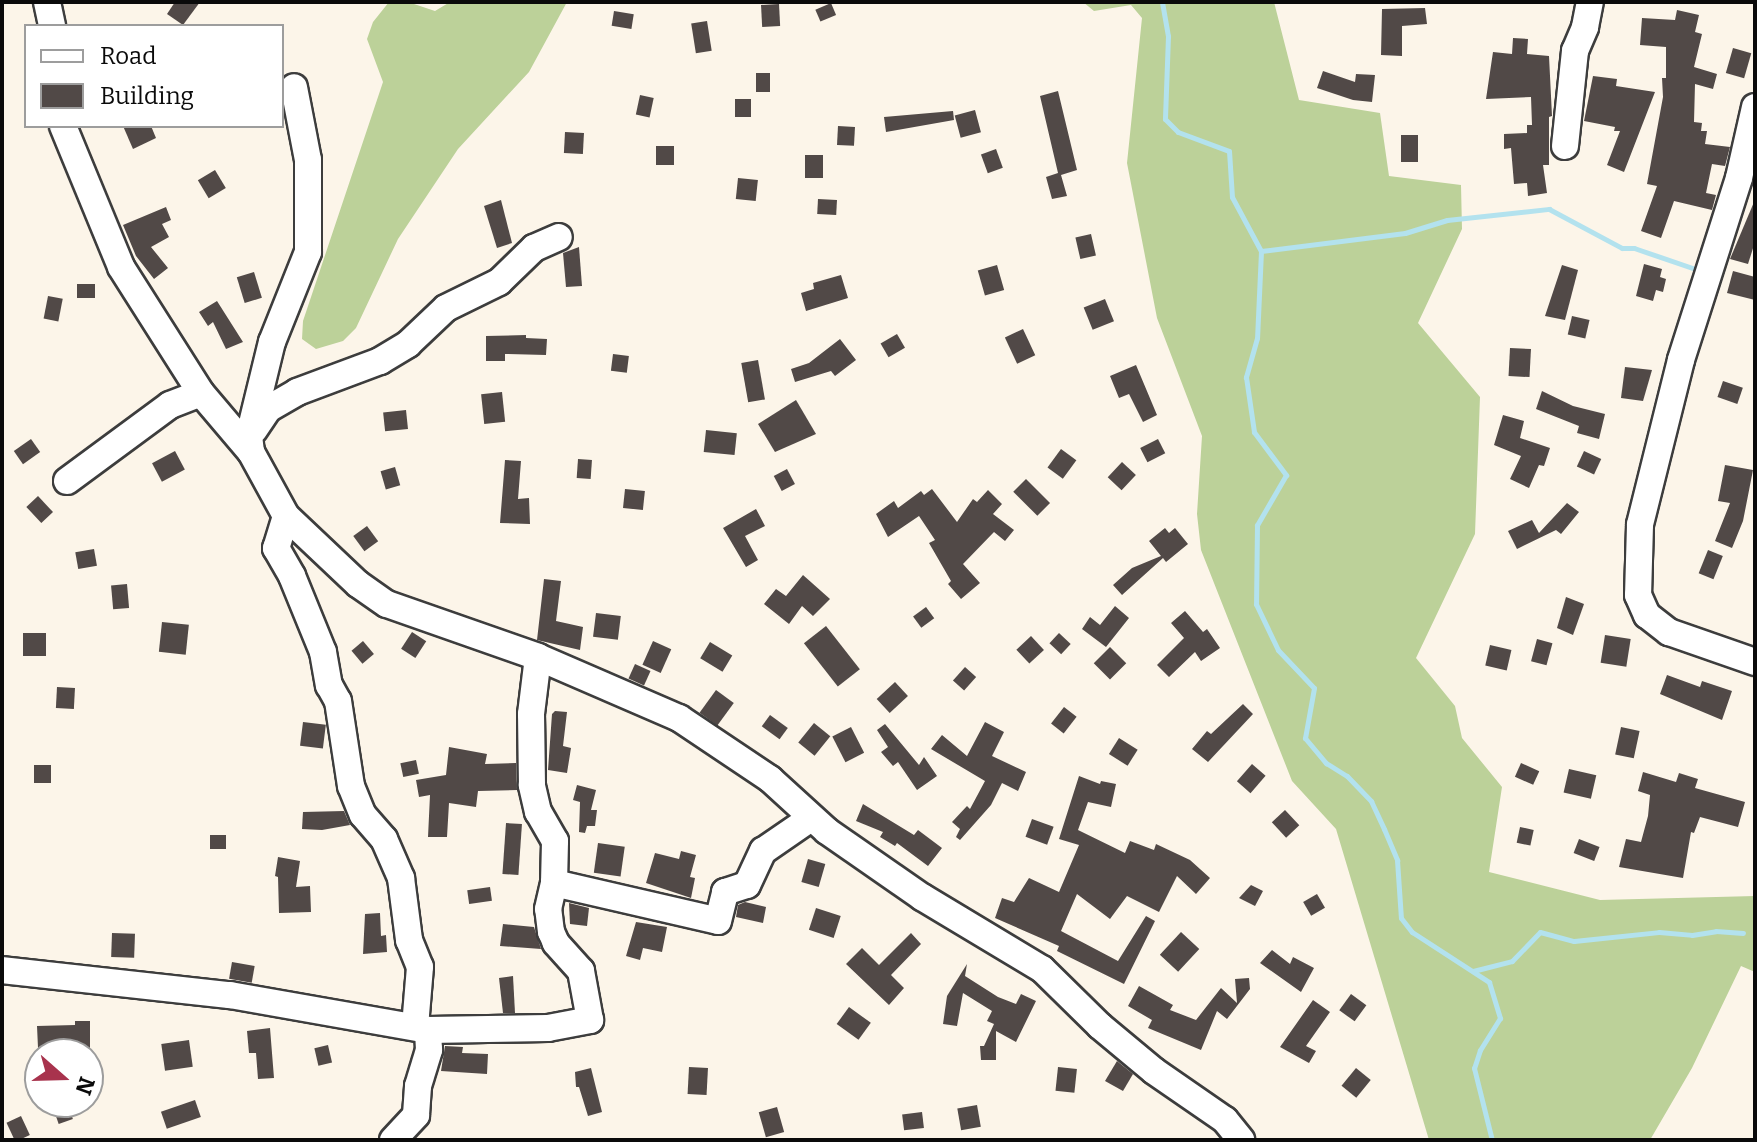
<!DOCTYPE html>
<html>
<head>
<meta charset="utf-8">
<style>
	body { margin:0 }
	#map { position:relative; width:1757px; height:1142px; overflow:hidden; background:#fcf5e9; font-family:Bitter,serif }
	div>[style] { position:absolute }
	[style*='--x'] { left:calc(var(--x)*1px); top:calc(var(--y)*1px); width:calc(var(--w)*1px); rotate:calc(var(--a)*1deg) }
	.forest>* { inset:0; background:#bcd199 }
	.stream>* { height:5px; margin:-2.5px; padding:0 2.5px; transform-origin:2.5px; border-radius:2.5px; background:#b3e2ee }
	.building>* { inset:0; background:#514947; transform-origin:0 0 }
	.roads { filter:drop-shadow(2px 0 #3d3d3d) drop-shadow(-2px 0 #3d3d3d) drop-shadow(0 2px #3d3d3d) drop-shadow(0 -2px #3d3d3d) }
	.minor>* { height:26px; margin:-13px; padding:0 13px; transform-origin:13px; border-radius:13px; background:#fff }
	span { translate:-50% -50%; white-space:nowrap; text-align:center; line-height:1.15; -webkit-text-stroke:8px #fff; paint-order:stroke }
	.frame { position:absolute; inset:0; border:4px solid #0a0a0a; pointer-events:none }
	.legend { position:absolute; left:24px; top:24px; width:260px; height:104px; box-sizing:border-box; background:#fff; border:2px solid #9d9d9d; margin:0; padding:10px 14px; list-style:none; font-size:24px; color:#0a0a0a }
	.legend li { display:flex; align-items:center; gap:16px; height:40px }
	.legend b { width:40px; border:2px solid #9d9d9d }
	.north { position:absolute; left:24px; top:1038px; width:80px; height:80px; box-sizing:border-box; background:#fff; border:2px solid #9d9d9d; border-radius:50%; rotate:110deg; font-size:22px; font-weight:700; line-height:32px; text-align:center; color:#0a0a0a }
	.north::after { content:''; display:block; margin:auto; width:28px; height:36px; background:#a8334d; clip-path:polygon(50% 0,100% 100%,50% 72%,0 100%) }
</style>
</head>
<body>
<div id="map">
	<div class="forest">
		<i style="clip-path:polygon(389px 2px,408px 2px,435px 11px,450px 2px,567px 2px,529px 72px,458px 149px,398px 239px,356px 328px,343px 341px,316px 349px,302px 339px,303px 321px,383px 82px,367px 39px,373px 22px)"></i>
		<i style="clip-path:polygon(1083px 2px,1274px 2px,1299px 100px,1380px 113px,1389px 176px,1461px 185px,1462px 229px,1418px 323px,1480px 397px,1475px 534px,1416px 658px,1455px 706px,1462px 738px,1502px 787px,1489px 872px,1600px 900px,1755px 896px,1755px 972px,1741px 966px,1692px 1068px,1650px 1140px,1429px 1140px,1336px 829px,1292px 781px,1201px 550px,1197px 514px,1202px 436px,1157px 318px,1127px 163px,1142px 18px,1131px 5px,1094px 11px)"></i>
	</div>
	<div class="stream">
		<i style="--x:1162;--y:2;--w:35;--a:80"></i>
		<i style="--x:1168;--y:36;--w:83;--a:92.1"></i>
		<i style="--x:1165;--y:119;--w:18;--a:45"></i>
		<i style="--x:1178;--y:132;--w:54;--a:20.4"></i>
		<i style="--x:1229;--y:151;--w:46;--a:86.3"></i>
		<i style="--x:1232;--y:197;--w:61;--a:61.8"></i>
		<i style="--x:1261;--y:251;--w:87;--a:92.6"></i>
		<i style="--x:1257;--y:338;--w:41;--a:105.8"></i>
		<i style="--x:1246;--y:377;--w:56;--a:81.7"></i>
		<i style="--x:1254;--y:432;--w:54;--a:53.3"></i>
		<i style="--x:1286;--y:475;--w:58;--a:120.1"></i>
		<i style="--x:1257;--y:525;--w:79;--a:90.7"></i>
		<i style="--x:1256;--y:604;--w:51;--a:64.4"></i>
		<i style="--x:1278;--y:650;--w:52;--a:46.5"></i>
		<i style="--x:1314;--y:688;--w:51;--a:100.2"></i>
		<i style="--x:1305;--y:738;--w:33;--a:50"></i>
		<i style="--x:1326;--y:763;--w:25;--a:32"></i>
		<i style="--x:1347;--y:776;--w:35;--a:46"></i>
		<i style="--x:1371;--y:801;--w:31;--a:65"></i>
		<i style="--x:1384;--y:829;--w:34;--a:67"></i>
		<i style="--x:1397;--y:860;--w:58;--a:86.1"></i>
		<i style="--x:1401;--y:918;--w:18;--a:52"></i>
		<i style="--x:1412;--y:932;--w:92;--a:33"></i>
		<i style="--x:1489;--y:982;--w:38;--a:73"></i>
		<i style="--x:1500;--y:1018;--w:38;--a:122"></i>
		<i style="--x:1480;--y:1050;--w:19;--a:108"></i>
		<i style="--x:1474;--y:1068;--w:74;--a:76"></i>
		<i style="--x:1261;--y:251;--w:145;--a:-7.1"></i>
		<i style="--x:1405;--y:233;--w:44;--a:-17.2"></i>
		<i style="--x:1447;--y:220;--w:103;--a:-6.2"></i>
		<i style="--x:1549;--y:209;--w:83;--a:28.1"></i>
		<i style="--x:1622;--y:248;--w:12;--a:0"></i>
		<i style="--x:1634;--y:248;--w:71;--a:18.9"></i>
		<i style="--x:1473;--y:971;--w:40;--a:-14.4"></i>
		<i style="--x:1512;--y:961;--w:40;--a:-46"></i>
		<i style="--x:1540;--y:932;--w:35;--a:15"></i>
		<i style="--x:1574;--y:941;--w:85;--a:-6"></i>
		<i style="--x:1659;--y:932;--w:33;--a:5"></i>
		<i style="--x:1692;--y:935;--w:24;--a:-9"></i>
		<i style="--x:1716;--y:931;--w:27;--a:4"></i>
	</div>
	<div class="building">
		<i style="clip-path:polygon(175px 2px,200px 2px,183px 25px,167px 14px)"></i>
		<i style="left:831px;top:3px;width:13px;height:17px;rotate:67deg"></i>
		<i style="left:779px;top:4px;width:22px;height:18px;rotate:87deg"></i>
		<i style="clip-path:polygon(1425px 8px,1427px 24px,1402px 26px,1402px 56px,1381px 55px,1382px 9px)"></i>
		<i style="clip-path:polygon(1677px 10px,1699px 15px,1695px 32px,1702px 34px,1694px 67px,1717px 74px,1713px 89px,1695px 84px,1694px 122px,1702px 123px,1701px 131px,1707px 131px,1705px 144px,1730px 147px,1725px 166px,1712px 164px,1706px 193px,1716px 195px,1712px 210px,1674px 201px,1661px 238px,1641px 231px,1657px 186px,1647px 184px,1663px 97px,1662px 78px,1666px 78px,1666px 47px,1640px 45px,1642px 18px,1675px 20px)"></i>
		<i style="left:614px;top:11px;width:20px;height:15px;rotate:9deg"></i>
		<i style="left:707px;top:21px;width:30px;height:16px;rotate:81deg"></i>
		<i style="clip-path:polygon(1513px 38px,1528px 39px,1527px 54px,1549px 56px,1552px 116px,1549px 117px,1549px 165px,1543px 165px,1547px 193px,1528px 196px,1527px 183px,1514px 184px,1511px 148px,1504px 149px,1504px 134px,1527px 133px,1527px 125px,1532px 125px,1531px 97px,1486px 99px,1493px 52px,1512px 54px)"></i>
		<i style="left:1733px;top:48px;width:19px;height:26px;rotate:16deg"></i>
		<i style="clip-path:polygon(1323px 71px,1355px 82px,1356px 74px,1375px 75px,1372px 102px,1353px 100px,1317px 88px)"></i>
		<i style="left:756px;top:73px;width:14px;height:19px"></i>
		<i style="clip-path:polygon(1593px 76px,1617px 79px,1616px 86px,1655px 92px,1624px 172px,1607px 165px,1620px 131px,1614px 131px,1615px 127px,1584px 121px)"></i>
		<i style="clip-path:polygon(1058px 91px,1077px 170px,1061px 175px,1067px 196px,1052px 199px,1046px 177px,1058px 173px,1040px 96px)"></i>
		<i style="left:640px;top:95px;width:14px;height:20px;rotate:12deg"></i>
		<i style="left:751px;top:99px;width:18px;height:16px;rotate:90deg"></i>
		<i style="left:975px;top:110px;width:23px;height:21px;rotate:75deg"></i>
		<i style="clip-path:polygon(953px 111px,954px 120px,886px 132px,884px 117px)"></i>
		<i style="clip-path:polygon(123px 126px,151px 126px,156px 138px,133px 149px)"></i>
		<i style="left:838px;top:126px;width:17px;height:19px;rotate:3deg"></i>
		<i style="left:565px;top:132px;width:19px;height:21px;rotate:3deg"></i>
		<i style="left:1418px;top:135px;width:27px;height:17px;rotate:90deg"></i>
		<i style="left:656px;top:146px;width:18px;height:19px"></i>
		<i style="left:996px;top:149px;width:20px;height:16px;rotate:70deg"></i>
		<i style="left:805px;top:155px;width:18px;height:23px"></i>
		<i style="left:215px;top:170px;width:21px;height:20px;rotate:59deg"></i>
		<i style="left:738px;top:178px;width:20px;height:21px;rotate:6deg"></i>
		<i style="left:818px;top:199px;width:19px;height:15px;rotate:3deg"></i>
		<i style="clip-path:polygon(501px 200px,512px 243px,497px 248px,484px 206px)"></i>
		<i style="clip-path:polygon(1754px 202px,1755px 242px,1748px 264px,1730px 259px)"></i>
		<i style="clip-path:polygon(166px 207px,171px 220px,162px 224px,169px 237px,151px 247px,168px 268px,154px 279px,136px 256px,123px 225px)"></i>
		<i style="left:1091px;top:234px;width:22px;height:16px;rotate:77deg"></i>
		<i style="clip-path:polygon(579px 247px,582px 286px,566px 287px,563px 253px)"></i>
		<i style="clip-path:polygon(1644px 264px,1662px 269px,1660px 277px,1666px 279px,1663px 292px,1656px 290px,1653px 301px,1636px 296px)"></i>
		<i style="left:997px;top:265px;width:26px;height:20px;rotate:74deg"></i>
		<i style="clip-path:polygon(1562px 265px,1578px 270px,1565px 320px,1545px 316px)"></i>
		<i style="clip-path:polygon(1733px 271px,1755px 277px,1755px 300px,1727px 293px)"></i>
		<i style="left:254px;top:272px;width:27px;height:18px;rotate:73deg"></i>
		<i style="clip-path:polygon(841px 275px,848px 298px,806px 311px,801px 293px,814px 289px,813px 283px)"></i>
		<i style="left:77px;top:284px;width:18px;height:14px"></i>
		<i style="left:48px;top:296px;width:15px;height:23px;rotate:11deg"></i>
		<i style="left:1105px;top:299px;width:24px;height:23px;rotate:68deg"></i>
		<i style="clip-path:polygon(217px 301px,243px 342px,226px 349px,213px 322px,208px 326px,199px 312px)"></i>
		<i style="left:1572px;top:316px;width:18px;height:19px;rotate:13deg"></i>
		<i style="left:1023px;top:329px;width:29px;height:20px;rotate:65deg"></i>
		<i style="left:897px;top:334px;width:16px;height:19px;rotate:60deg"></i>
		<i style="clip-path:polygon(526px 335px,526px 338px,547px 339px,546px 355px,505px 354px,505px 361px,486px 361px,486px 336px)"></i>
		<i style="clip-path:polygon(840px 339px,856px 360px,835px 376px,831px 371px,795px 382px,791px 369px,809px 363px)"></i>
		<i style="left:1510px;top:348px;width:21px;height:28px;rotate:3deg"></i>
		<i style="left:613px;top:354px;width:16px;height:17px;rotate:7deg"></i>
		<i style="left:758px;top:360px;width:40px;height:17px;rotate:80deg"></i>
		<i style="clip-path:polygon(1136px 365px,1157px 415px,1143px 422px,1129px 394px,1119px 398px,1110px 376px)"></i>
		<i style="clip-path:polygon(1625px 367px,1652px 370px,1643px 401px,1621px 398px)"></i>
		<i style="left:1723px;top:381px;width:21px;height:17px;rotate:19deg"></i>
		<i style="clip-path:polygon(1542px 391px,1573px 406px,1605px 414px,1599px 439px,1577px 433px,1579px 426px,1536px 409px)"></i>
		<i style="left:502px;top:392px;width:30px;height:21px;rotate:84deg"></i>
		<i style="clip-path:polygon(796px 400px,816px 434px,775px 452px,758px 424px)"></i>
		<i style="left:406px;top:410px;width:19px;height:23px;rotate:84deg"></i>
		<i style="clip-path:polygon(1503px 415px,1524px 421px,1520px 438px,1550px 448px,1544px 466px,1539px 465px,1529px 488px,1510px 479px,1521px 456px,1494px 445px)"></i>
		<i style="left:706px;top:430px;width:31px;height:22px;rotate:6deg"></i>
		<i style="left:31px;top:439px;width:16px;height:21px;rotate:55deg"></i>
		<i style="left:1158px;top:439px;width:16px;height:20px;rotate:63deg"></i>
		<i style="left:1061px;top:449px;width:19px;height:23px;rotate:36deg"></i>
		<i style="left:175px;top:451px;width:21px;height:26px;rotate:62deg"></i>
		<i style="left:1584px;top:451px;width:19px;height:17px;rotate:25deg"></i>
		<i style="left:578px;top:459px;width:14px;height:19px;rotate:4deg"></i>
		<i style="clip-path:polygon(505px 460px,521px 461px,518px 499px,529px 498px,530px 524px,500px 523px)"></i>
		<i style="left:1122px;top:462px;width:19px;height:21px;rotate:43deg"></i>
		<i style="clip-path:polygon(1725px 465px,1753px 470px,1743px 521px,1732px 548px,1715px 541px,1730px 503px,1718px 501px)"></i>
		<i style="left:395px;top:467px;width:19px;height:15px;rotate:74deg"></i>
		<i style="left:787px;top:469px;width:17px;height:15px;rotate:62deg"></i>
		<i style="left:1026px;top:479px;width:34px;height:18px;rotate:45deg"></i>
		<i style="left:625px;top:489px;width:20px;height:19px;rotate:6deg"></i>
		<i style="clip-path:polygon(932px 489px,957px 522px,973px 499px,977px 502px,988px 490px,1002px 504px,993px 514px,1014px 530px,1005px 541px,994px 532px,963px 564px,980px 583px,961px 599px,948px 584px,951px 581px,929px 543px,935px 540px,919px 516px,888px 537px,876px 514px,894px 501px,898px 508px,921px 491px,924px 495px)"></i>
		<i style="left:38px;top:496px;width:22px;height:16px;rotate:47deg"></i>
		<i style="clip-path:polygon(1567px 503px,1579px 512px,1561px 534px,1556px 530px,1517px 549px,1508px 531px,1532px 520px,1539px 533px)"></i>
		<i style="clip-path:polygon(756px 509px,765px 526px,745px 536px,758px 560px,746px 567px,723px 528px)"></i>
		<i style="left:367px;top:526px;width:19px;height:17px;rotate:54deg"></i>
		<i style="clip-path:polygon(1165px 528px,1169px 533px,1175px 528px,1188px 544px,1166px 562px,1163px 558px,1122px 595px,1113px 585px,1132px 568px,1161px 556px,1149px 541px)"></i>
		<i style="left:94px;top:549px;width:17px;height:19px;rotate:80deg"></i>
		<i style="left:1708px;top:550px;width:16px;height:25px;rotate:22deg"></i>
		<i style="clip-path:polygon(803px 575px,830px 599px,813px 616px,802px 606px,789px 624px,764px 604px,776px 589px,786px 596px)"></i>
		<i style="clip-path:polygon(544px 579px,561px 581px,556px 621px,583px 627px,580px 650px,537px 640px)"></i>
		<i style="left:127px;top:584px;width:24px;height:16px;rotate:85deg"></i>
		<i style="clip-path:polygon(1566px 597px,1584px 604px,1573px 635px,1557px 628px)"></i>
		<i style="clip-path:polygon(1115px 606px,1129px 618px,1106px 647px,1082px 629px,1090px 617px,1100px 625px)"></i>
		<i style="left:926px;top:607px;width:14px;height:16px;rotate:54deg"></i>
		<i style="clip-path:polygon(1185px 611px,1203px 632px,1207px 629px,1220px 648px,1201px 661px,1195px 652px,1169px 677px,1157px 665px,1184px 638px,1171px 623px)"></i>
		<i style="left:596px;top:613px;width:25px;height:24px;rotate:7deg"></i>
		<i style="left:162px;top:622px;width:27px;height:30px;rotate:6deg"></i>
		<i style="left:826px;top:626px;width:55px;height:28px;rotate:52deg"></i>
		<i style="left:412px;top:632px;width:17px;height:20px;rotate:33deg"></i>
		<i style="left:46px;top:633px;width:23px;height:23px;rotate:90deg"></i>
		<i style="left:1059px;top:633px;width:16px;height:14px;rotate:43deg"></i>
		<i style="left:1605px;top:635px;width:26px;height:28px;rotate:9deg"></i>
		<i style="left:1031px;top:636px;width:19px;height:20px;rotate:47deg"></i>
		<i style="left:1537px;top:639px;width:16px;height:23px;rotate:15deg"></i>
		<i style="left:363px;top:641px;width:17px;height:15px;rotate:50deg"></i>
		<i style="left:653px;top:641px;width:20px;height:26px;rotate:24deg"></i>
		<i style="left:710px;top:642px;width:26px;height:19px;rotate:31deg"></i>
		<i style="left:1490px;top:645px;width:22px;height:21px;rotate:13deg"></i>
		<i style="left:1110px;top:647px;width:23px;height:23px;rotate:45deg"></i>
		<i style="left:635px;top:664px;width:17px;height:16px;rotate:24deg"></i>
		<i style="left:965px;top:667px;width:15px;height:18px;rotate:42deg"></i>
		<i style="clip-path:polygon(1667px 675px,1700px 687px,1702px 681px,1732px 691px,1722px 720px,1660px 694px)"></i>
		<i style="left:895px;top:682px;width:19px;height:25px;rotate:47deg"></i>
		<i style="left:57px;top:687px;width:18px;height:21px;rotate:3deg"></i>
		<i style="left:716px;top:690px;width:22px;height:28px;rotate:36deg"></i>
		<i style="clip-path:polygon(1243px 704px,1253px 714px,1208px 762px,1192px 749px,1207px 731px,1211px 734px)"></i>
		<i style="left:1064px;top:707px;width:16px;height:21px;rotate:38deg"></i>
		<i style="clip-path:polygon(555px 711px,567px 712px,563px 746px,571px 748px,567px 773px,548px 770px,552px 714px)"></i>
		<i style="left:770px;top:715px;width:22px;height:14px;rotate:36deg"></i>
		<i style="left:303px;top:722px;width:23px;height:24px;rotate:7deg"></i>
		<i style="clip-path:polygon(985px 722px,1004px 732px,992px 756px,1026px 772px,1018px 791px,1002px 783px,991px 805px,960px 840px,956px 837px,960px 829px,952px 822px,967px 806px,970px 809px,985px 781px,931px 749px,942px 735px,967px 756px)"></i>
		<i style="left:814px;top:723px;width:21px;height:25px;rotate:39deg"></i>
		<i style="clip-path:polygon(885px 724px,919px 765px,924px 757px,937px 776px,917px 790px,898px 762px,893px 766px,881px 752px,888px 747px,877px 730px)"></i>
		<i style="left:851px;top:727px;width:29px;height:21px;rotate:63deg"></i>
		<i style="left:1621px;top:727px;width:19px;height:28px;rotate:12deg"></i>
		<i style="left:1119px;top:738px;width:22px;height:19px;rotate:32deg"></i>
		<i style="clip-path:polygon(449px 747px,487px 754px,485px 764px,516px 763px,517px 790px,478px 791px,476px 807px,449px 803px,447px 837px,428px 837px,430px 795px,419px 797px,416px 780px,446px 775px)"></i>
		<i style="left:416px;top:760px;width:14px;height:16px;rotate:78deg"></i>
		<i style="left:1521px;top:763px;width:20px;height:15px;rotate:24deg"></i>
		<i style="left:1252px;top:764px;width:18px;height:23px;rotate:41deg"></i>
		<i style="left:34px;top:765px;width:17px;height:18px"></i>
		<i style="left:1569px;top:769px;width:28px;height:24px;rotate:13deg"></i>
		<i style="clip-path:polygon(1643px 772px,1676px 782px,1679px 773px,1698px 779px,1695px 788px,1745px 802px,1738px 827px,1700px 817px,1694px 833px,1691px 832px,1683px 878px,1619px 867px,1626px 839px,1641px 842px,1648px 816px,1650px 795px,1638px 791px)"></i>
		<i style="clip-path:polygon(1079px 776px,1100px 784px,1101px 781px,1116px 784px,1111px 807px,1088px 802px,1078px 830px,1125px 853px,1130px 841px,1154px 850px,1156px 844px,1190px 860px,1210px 878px,1196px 894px,1177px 876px,1159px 912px,1127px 896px,1110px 919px,1077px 894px,1061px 931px,1118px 961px,1146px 916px,1155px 921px,1124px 984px,1057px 951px,1059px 946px,995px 918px,1002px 898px,1014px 902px,1029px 878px,1059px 892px,1079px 845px,1059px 839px)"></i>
		<i style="clip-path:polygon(577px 785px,596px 790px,591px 810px,597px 810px,595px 826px,587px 826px,585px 833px,579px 832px,580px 802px,573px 800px)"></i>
		<i style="clip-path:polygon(863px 804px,914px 835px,918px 830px,942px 848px,928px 866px,897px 843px,895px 846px,880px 837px,883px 832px,856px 821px)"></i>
		<i style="left:1285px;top:810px;width:21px;height:18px;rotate:47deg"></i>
		<i style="clip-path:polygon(344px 811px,350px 825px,322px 830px,302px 829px,303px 812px)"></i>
		<i style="left:1032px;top:819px;width:23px;height:19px;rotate:20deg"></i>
		<i style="left:506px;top:823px;width:16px;height:51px;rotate:4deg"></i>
		<i style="left:1520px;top:827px;width:14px;height:16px;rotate:12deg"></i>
		<i style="left:210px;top:835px;width:16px;height:14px"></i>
		<i style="left:1579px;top:839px;width:22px;height:15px;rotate:21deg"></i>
		<i style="left:598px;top:843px;width:27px;height:30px;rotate:8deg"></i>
		<i style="clip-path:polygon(681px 851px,696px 855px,690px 877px,695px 878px,691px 898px,646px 883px,655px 853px,679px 859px)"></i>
		<i style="clip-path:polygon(278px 857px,300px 861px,296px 887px,310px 886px,311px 912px,279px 913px,278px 877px,275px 876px)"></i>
		<i style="left:808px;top:859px;width:18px;height:24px;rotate:16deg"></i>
		<i style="clip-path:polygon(1251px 885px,1263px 891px,1255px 906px,1239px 898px)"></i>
		<i style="left:490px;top:887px;width:14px;height:23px;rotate:82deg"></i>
		<i style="left:1317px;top:894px;width:16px;height:16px;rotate:60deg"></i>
		<i style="clip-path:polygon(745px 902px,766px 907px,763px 923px,736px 917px,738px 905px)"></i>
		<i style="clip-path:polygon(569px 903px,589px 908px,587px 926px,570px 924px)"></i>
		<i style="left:816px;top:908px;width:26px;height:23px;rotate:18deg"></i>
		<i style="clip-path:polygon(380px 913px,381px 936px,386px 935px,387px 952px,363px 954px,365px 914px)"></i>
		<i style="clip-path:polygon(636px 922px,667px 927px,662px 952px,643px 948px,640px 960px,626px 956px)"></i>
		<i style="clip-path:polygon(503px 924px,534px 927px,541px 949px,500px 946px)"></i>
		<i style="left:1181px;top:932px;width:25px;height:31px;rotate:43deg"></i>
		<i style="left:112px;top:933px;width:23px;height:24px;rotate:2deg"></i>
		<i style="clip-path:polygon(911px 933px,921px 944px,891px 975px,904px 988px,889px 1005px,846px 964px,862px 948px,879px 965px)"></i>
		<i style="clip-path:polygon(1272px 950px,1290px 964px,1293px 957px,1314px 968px,1301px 992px,1260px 963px)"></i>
		<i style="left:232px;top:962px;width:23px;height:17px;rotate:10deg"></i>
		<i style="clip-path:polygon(967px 964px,965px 976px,998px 997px,1016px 1004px,1021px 994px,1036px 1001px,1016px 1042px,996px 1031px,996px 1060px,981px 1060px,980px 1046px,984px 1046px,994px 1024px,987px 1021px,992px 1011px,963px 993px,957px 1026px,943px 1024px,947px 996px)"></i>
		<i style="clip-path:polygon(513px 976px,515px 1013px,503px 1013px,499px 978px)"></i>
		<i style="clip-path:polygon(1249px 978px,1250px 989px,1227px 1019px,1217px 1011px,1201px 1050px,1148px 1028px,1152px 1020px,1128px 1006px,1139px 986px,1173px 1005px,1170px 1010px,1196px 1020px,1221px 988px,1237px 1003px,1235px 979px)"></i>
		<i style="left:1351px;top:994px;width:19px;height:20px;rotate:36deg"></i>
		<i style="clip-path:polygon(1313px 1000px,1330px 1012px,1306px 1046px,1316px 1051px,1309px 1063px,1280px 1047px)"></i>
		<i style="left:849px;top:1007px;width:27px;height:21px;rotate:36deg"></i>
		<i style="clip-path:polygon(75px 1021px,90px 1021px,90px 1051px,38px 1048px,37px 1026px,75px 1025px)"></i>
		<i style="clip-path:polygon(270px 1028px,274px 1078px,258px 1079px,256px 1053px,249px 1053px,247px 1031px)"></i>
		<i style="left:189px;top:1040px;width:27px;height:28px;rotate:82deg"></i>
		<i style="left:328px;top:1045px;width:18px;height:14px;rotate:77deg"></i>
		<i style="clip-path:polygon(445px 1046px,463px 1047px,462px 1053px,488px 1054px,487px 1074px,441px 1071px)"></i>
		<i style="clip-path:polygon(1117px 1061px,1133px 1074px,1123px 1091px,1105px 1081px)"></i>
		<i style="left:689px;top:1067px;width:19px;height:27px;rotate:3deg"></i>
		<i style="left:1058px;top:1067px;width:19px;height:24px;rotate:6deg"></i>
		<i style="clip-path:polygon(591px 1068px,602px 1112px,588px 1116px,579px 1087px,576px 1087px,575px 1072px)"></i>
		<i style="left:1356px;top:1068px;width:19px;height:23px;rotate:39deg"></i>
		<i style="left:195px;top:1100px;width:18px;height:36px;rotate:71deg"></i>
		<i style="left:67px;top:1102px;width:18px;height:15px;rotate:71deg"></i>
		<i style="left:977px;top:1105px;width:22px;height:20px;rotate:80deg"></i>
		<i style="left:777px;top:1107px;width:26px;height:19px;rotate:74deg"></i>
		<i style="left:922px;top:1112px;width:16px;height:20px;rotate:83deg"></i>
		<i style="left:21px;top:1116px;width:21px;height:16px;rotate:65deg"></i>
	</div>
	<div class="roads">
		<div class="minor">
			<i style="--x:47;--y:2;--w:25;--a:78"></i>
			<i style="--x:1755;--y:107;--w:73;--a:102.7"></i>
			<i style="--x:1739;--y:178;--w:191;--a:107.7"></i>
			<i style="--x:1681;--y:360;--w:170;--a:104"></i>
			<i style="--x:1640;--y:525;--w:70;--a:91.6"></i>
			<i style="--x:1638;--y:595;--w:22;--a:66"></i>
			<i style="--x:1647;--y:615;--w:28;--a:38"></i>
			<i style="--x:1669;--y:632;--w:91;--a:19.2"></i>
			<i style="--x:63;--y:126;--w:152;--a:67.6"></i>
			<i style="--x:121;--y:267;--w:149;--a:57.6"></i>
			<i style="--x:201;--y:393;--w:77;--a:49.7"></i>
			<i style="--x:251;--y:452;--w:73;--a:61.3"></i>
			<i style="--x:286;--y:516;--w:99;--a:43.4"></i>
			<i style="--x:358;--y:584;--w:35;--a:35"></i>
			<i style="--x:387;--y:604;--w:160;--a:19.3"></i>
			<i style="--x:538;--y:657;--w:154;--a:23.4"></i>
			<i style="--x:679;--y:718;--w:110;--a:33.8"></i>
			<i style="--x:770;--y:779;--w:77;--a:42.4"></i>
			<i style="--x:827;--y:831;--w:116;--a:34.8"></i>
			<i style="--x:922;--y:897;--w:140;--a:31"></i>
			<i style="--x:1042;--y:969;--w:81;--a:44.5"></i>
			<i style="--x:1100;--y:1026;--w:70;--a:39.8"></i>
			<i style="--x:1154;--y:1071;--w:86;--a:34.6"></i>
			<i style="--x:1225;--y:1120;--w:26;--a:51"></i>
			<i style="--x:1565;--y:146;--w:96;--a:-84"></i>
			<i style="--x:1575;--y:51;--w:26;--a:-67"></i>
			<i style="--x:1585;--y:27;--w:25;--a:-79"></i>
			<i style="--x:254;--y:430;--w:25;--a:-56"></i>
			<i style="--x:268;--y:409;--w:34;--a:-30"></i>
			<i style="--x:297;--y:392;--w:89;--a:-20.5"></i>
			<i style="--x:380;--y:361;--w:33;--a:-31"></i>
			<i style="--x:408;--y:344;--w:52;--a:-43.5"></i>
			<i style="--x:446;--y:308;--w:59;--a:-26.1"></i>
			<i style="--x:499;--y:282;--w:49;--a:-44.2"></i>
			<i style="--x:534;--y:248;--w:27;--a:-24"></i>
			<i style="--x:251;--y:452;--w:16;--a:-97"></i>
			<i style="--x:249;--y:436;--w:97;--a:-76.3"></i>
			<i style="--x:272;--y:342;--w:97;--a:-68.2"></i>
			<i style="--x:308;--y:252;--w:92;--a:-90"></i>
			<i style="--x:308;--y:160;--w:74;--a:-100.9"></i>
			<i style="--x:67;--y:481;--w:128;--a:-36.4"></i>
			<i style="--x:170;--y:405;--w:33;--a:-21"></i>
			<i style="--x:286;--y:516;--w:34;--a:107"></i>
			<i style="--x:276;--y:548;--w:32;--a:60"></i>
			<i style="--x:292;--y:576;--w:82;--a:67.8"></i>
			<i style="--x:323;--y:652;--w:34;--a:80"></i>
			<i style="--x:329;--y:685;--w:18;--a:61"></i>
			<i style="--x:338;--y:701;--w:86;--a:81.3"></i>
			<i style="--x:351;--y:786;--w:31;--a:68"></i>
			<i style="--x:363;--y:815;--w:32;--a:49"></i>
			<i style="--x:384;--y:839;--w:43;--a:66.4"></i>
			<i style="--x:401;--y:878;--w:63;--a:82.6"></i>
			<i style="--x:409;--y:940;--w:29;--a:68"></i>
			<i style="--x:420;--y:967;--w:60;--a:94.8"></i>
			<i style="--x:554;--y:883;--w:168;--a:13"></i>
			<i style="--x:718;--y:921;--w:30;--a:-76"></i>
			<i style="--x:725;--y:892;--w:23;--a:-18"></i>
			<i style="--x:747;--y:885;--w:38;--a:-65"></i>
			<i style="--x:763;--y:851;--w:58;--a:-34.5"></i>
			<i style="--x:2;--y:970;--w:229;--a:6.3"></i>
			<i style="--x:230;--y:995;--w:201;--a:10"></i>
			<i style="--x:428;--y:1030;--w:120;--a:-1"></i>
			<i style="--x:548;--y:1028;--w:43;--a:-10.8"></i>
			<i style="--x:590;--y:1020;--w:50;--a:-100.4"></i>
			<i style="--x:581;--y:971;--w:38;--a:-132"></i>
			<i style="--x:556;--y:943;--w:12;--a:-114"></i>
			<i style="--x:551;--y:932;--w:23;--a:-97"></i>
			<i style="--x:548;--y:909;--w:27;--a:-77"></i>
			<i style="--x:554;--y:883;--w:42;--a:-88.6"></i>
			<i style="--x:555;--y:841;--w:34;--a:-120"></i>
			<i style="--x:538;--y:812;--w:28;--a:-103"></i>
			<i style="--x:532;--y:785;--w:71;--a:-90.8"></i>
			<i style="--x:531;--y:714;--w:57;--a:-83"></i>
			<i style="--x:393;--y:1140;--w:34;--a:-47"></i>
			<i style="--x:416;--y:1115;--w:29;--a:-86"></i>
			<i style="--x:418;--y:1086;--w:38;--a:-73"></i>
			<i style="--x:429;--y:1050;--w:20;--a:-93"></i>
		</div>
	</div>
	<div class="frame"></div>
	<ul class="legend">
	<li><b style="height:10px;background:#fff"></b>Road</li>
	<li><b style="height:22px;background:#514947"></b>Building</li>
	</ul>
	<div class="north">N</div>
</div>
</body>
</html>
